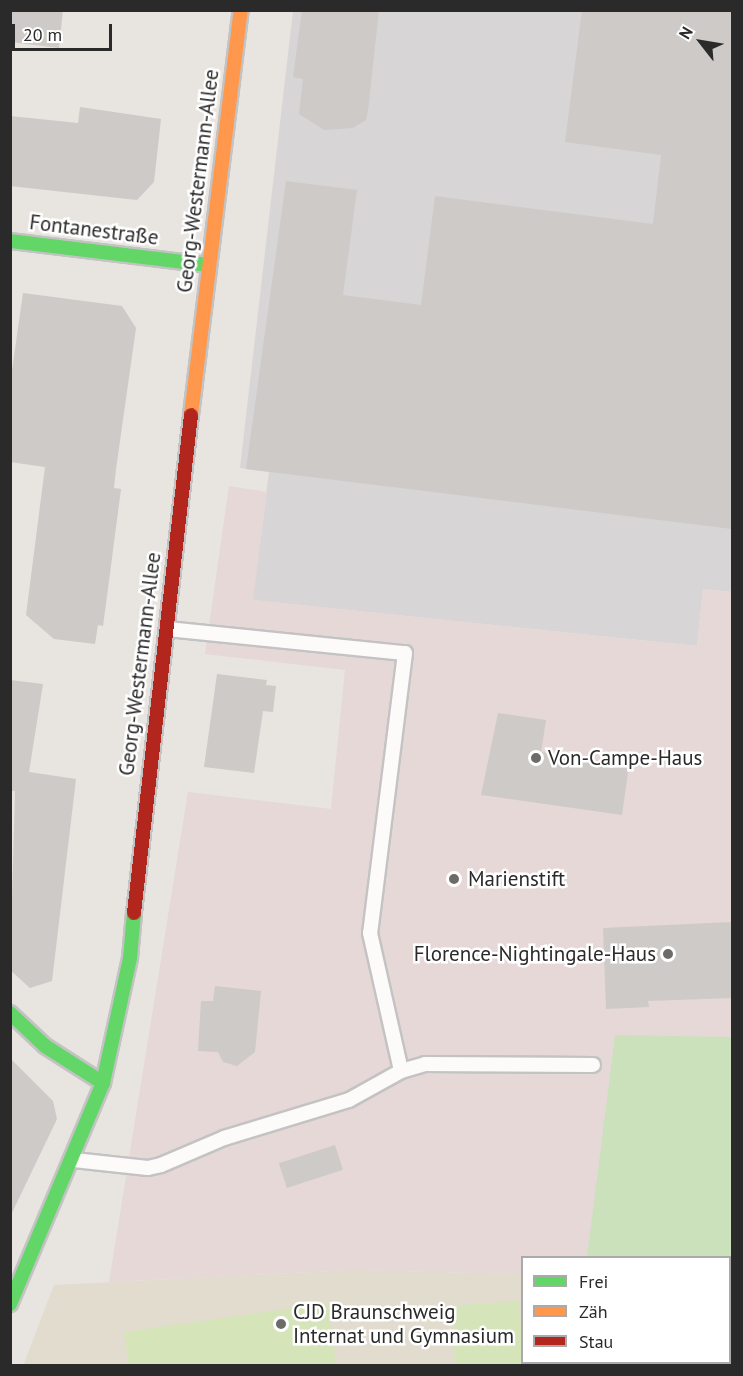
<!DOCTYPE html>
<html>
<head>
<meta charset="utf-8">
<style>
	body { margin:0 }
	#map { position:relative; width:743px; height:1376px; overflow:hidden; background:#e8e4e0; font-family:"PT Sans",sans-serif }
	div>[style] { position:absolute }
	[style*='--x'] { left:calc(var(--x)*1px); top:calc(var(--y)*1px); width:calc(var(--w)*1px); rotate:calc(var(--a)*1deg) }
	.industrial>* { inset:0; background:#d8d5d7 }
	.education>* { inset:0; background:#e2dccf }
	.medical>* { inset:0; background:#e6d8d7 }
	.green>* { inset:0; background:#cbe1bb }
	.pitch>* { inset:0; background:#d5e5b9; transform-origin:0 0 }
	.building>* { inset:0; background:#cdcac7; transform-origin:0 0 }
	.roads { filter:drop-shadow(2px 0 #c4c3c3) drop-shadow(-2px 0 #c4c3c3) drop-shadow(0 2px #c4c3c3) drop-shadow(0 -2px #c4c3c3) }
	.lane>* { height:14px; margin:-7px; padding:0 7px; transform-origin:7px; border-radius:7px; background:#fcfbfa }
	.fast>* { height:14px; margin:-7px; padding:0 7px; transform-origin:7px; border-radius:7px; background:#63d668 }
	.slow>* { height:14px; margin:-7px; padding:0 7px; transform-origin:7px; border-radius:7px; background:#ff974d }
	.jam>* { height:14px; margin:-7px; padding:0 7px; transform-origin:7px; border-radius:7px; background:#b3261e }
	.dots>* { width:16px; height:16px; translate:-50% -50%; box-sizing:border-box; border:3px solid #fff; border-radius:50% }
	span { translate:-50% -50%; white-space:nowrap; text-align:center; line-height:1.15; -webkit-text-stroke:5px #fff; paint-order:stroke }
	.street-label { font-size:21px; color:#2a2a2a }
	.poi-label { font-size:21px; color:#2a2a2a }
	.left { translate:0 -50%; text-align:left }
	.right { translate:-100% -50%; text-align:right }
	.frame { position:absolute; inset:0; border:12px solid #2a2a2a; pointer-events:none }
	.legend { position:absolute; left:521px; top:1256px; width:210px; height:108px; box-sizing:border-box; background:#fff; border:2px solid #aaa; margin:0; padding:8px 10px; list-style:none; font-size:18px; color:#2a2a2a }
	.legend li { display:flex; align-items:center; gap:12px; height:30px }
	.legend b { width:30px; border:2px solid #aaa }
	.north { position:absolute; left:671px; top:12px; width:60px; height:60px; -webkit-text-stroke:4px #fff; paint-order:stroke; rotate:301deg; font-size:16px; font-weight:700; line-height:24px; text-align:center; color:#2a2a2a }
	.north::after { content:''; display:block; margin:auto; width:21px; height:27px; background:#2a2a2a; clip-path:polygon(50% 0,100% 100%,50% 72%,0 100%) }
	.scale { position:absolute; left:12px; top:24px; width:100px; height:27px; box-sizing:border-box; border:3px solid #2a2a2a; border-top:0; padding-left:8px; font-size:18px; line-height:21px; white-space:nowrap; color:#2a2a2a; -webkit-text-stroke:4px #fff; paint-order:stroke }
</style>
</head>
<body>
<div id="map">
	<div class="industrial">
		<i style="clip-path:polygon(293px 11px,732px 11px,732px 592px,703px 589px,697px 646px,252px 600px,269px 472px,240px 468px)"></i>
	</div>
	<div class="education">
		<i style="clip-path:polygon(353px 1270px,522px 1274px,522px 1362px,534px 1366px,23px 1366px,54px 1285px)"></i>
	</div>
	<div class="medical">
		<i style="clip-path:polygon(229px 486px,267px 492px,253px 600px,697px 646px,703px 589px,732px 592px,732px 1365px,534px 1365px,730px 1362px,730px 1258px,522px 1258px,522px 1274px,353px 1270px,109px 1282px,188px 792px,331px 809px,345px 670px,205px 654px)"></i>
	</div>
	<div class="green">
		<i style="clip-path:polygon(615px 1035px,732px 1037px,732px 1365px,573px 1365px,730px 1362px,730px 1258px,587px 1257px)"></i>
	</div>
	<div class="pitch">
		<i style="left:519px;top:1301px;width:64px;height:68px;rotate:86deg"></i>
		<i style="clip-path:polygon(328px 1303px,336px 1365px,129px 1365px,124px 1332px)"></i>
	</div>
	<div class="building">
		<i style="clip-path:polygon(10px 10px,63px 10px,59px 48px,10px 42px)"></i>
		<i style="clip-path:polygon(302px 10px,379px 10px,368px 111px,366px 120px,353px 128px,324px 130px,299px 114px,303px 79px,293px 77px)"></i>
		<i style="clip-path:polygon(582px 10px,732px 10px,732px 529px,246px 469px,286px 181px,357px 190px,343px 295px,421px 305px,435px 196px,653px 224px,661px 155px,565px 142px)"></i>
		<i style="clip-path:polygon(80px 107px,161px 119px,154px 182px,137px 200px,10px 186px,10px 116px,78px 123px)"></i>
		<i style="clip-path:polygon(23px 293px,122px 306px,136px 328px,116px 469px,114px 488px,121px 489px,109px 581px,103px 626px,98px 625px,95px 644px,54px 639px,26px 615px,45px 467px,10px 462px,10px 384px)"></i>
		<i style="clip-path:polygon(217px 674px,267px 680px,266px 685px,276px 686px,273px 712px,263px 711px,254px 773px,204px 767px)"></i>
		<i style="clip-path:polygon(10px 680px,43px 684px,29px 772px,76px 779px,52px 981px,30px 988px,10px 970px,15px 791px,10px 791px)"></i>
		<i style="clip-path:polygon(498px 713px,546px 720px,541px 752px,629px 765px,622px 815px,481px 795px)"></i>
		<i style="clip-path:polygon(732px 922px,732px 998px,648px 1001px,649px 1007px,606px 1009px,603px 928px)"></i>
		<i style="clip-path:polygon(215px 986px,261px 991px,255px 1052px,237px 1066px,223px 1062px,218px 1052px,198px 1051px,201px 1001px,213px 1001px)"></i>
		<i style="clip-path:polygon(10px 1058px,53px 1101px,57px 1119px,10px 1217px)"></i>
		<i style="left:335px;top:1145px;width:26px;height:59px;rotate:72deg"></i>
	</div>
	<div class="roads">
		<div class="lane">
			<i style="--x:167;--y:629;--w:239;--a:5.8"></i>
			<i style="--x:405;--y:653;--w:282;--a:97.1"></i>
			<i style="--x:370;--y:933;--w:141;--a:77.3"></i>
			<i style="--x:74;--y:1160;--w:74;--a:6.2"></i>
			<i style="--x:148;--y:1168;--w:13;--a:-13"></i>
			<i style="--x:161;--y:1165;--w:69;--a:-23.2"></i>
			<i style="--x:224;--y:1138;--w:131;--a:-16.9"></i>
			<i style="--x:349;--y:1100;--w:60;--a:-29.1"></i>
			<i style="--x:401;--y:1071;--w:25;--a:-16"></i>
			<i style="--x:425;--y:1064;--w:168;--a:0.3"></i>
		</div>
		<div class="fast">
			<i style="--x:10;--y:241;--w:200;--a:6.9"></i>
			<i style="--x:10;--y:1013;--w:48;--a:43.3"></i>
			<i style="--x:45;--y:1046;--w:69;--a:32.5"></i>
			<i style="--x:10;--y:1304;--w:240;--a:-67.2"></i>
			<i style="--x:103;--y:1083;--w:128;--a:-77.8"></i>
			<i style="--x:130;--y:958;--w:45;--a:-84.9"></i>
		</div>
		<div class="slow">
			<i style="--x:191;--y:415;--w:408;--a:-83"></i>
		</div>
		<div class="jam">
			<i style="--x:134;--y:913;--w:501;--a:-83.47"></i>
		</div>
	</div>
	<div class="dots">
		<i style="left:536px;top:758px;background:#6c6b6a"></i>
		<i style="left:454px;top:879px;background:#6c6b6a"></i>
		<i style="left:668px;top:954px;background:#6c6b6a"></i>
		<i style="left:281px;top:1324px;background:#6c6b6a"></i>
	</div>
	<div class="street-label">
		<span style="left:198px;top:181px;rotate:-83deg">Georg-Westermann-Allee</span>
		<span style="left:94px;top:230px;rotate:7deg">Fontanestraße</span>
		<span style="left:140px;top:664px;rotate:-83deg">Georg-Westermann-Allee</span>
	</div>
	<div class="poi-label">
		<span class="left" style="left:548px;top:758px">Von-Campe-Haus</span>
		<span class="left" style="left:468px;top:879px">Marienstift</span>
		<span class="right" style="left:656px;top:954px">Florence-Nightingale-Haus</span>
		<span class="left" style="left:293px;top:1324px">CJD Braunschweig<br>Internat und Gymnasium</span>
	</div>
	<div class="frame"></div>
	<ul class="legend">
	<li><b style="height:8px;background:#63d668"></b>Frei</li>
	<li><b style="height:8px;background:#ff974d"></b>Zäh</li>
	<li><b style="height:8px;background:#b3261e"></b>Stau</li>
	</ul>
	<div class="north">N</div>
	<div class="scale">20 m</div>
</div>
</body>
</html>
